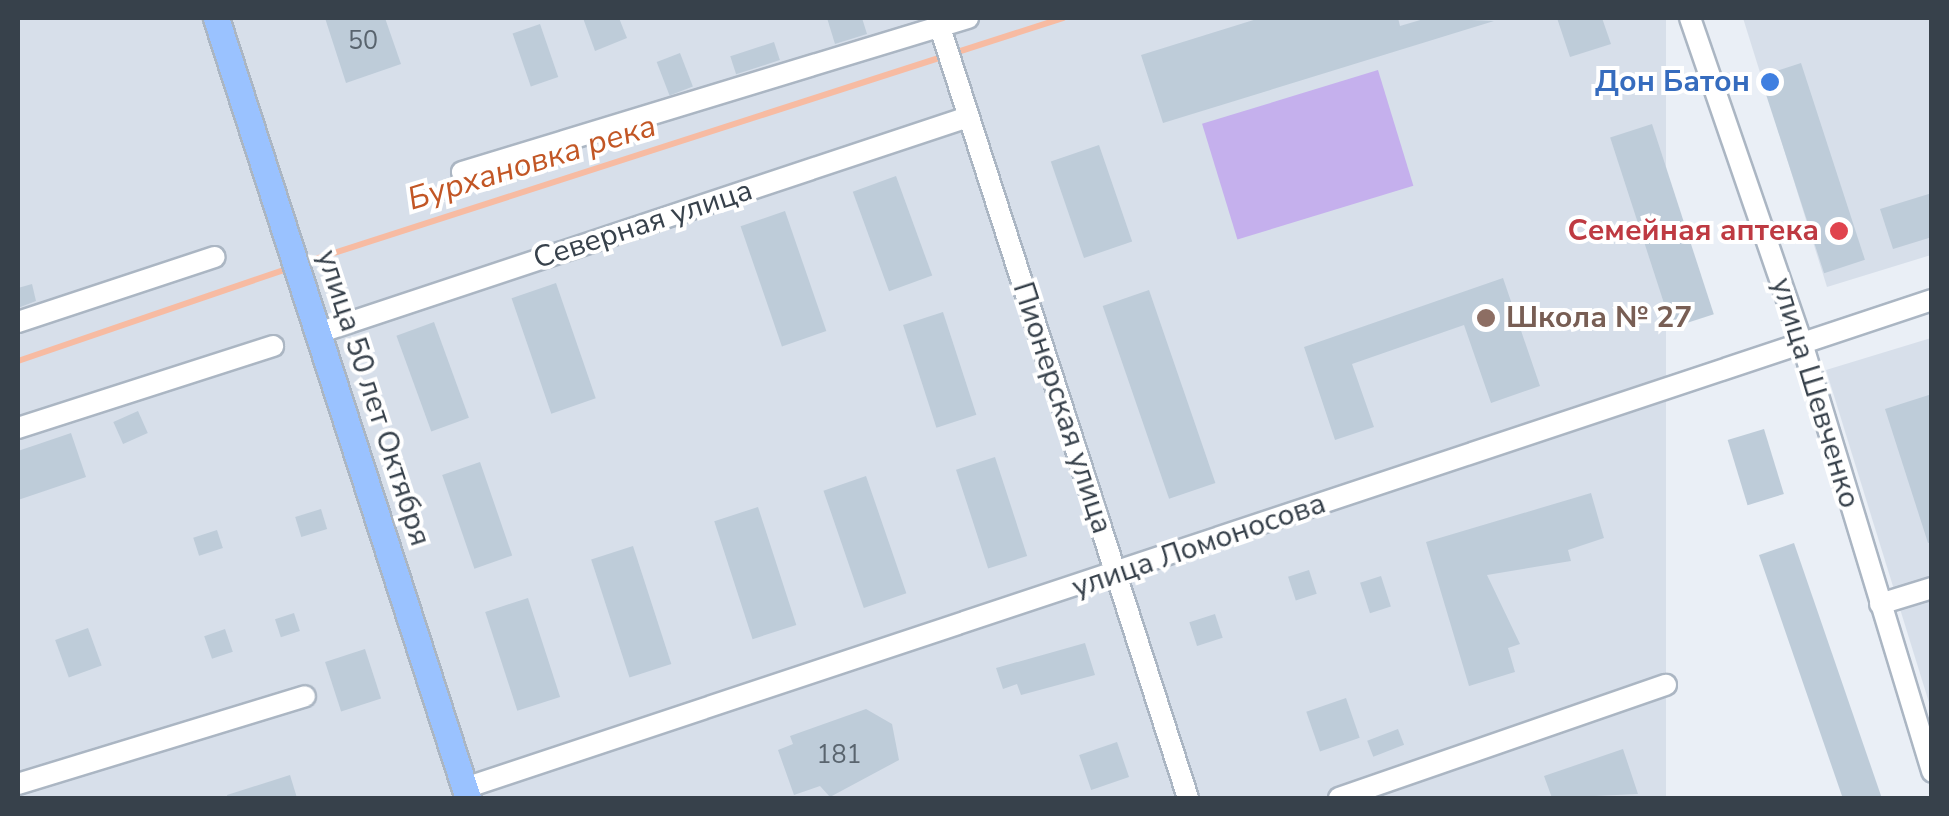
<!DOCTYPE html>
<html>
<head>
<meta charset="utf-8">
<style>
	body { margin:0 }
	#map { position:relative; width:1949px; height:816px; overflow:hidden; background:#eaeff6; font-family:"Nunito Sans",sans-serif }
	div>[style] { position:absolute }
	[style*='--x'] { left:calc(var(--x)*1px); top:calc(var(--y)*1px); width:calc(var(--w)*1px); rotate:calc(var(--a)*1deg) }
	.residential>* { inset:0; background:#d7dfea; transform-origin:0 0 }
	.green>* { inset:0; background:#c5b0ed; transform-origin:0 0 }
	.stream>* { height:6px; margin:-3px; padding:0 3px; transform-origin:3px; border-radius:3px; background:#f7bba2 }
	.building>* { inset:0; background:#beccd9; transform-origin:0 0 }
	.roads { filter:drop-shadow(2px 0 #abb6c3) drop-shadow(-2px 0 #abb6c3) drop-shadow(0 2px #abb6c3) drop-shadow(0 -2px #abb6c3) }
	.minor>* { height:20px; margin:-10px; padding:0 10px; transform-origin:10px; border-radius:10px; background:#fff }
	.major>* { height:25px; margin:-12.5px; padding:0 12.5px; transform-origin:12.5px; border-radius:12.5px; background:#9ac2ff }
	.dots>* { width:28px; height:28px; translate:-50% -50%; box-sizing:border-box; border:5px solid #fff; border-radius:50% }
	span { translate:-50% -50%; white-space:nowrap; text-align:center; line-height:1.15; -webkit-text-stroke:8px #fff; paint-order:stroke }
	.number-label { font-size:25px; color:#59646e }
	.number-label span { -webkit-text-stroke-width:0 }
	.shop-label { font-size:30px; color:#366cbe; font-weight:700 }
	.right { translate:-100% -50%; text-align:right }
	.street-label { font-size:30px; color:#37414b }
	.health-label { font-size:30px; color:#be3a42; font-weight:700 }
	.education-label { font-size:30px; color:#785e54; font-weight:700 }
	.left { translate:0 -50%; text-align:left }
	.water-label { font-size:32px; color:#c25625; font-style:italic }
	.frame { position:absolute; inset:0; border:20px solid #37414b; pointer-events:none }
</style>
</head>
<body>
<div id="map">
	<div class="residential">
		<i style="left:18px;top:18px;width:1648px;height:780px"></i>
		<i style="clip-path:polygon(1743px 18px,1931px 18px,1931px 255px,1827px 287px)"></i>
		<i style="clip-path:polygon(1931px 338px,1931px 709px,1826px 370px)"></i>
	</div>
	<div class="green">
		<i style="left:1378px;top:70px;width:121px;height:184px;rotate:73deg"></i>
	</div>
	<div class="stream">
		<i style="--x:303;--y:263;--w:799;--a:-17.87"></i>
		<i style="--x:18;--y:361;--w:290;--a:-18.9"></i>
	</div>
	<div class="building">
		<i style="clip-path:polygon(325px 18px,385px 18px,401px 64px,346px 83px)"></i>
		<i style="clip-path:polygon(583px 18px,619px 18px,627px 38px,595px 51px)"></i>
		<i style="clip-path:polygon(827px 18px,862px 18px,867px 34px,835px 44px)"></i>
		<i style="clip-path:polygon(1260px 18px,1398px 18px,1400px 26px,1427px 18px,1494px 21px,1163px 123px,1141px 55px)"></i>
		<i style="clip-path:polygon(1557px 18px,1602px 18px,1611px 44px,1570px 57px)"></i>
		<i style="left:540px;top:24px;width:56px;height:29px;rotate:71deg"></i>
		<i style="left:774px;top:42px;width:19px;height:46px;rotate:72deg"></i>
		<i style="left:680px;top:53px;width:36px;height:25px;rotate:69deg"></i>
		<i style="left:1801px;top:63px;width:207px;height:43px;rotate:72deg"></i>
		<i style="left:1652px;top:124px;width:200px;height:44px;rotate:72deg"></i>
		<i style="left:1099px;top:145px;width:102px;height:51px;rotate:71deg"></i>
		<i style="left:896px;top:176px;width:106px;height:46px;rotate:70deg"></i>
		<i style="clip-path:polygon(1932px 193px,1932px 237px,1893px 249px,1880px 209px)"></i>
		<i style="left:785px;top:211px;width:127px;height:47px;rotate:71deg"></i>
		<i style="clip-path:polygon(1503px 278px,1540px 386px,1491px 403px,1464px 325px,1352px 364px,1374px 427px,1335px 440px,1304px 347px)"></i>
		<i style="left:556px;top:283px;width:122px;height:47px;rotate:71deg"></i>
		<i style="clip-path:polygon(32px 284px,36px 301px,18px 308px,18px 288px)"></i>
		<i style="left:1149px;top:290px;width:204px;height:49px;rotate:71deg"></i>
		<i style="left:943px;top:312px;width:108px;height:42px;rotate:72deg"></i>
		<i style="left:434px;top:322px;width:102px;height:40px;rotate:70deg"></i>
		<i style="clip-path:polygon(1932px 394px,1932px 542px,1928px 543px,1885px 409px)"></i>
		<i style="left:138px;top:411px;width:24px;height:27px;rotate:66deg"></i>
		<i style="left:1764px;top:429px;width:68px;height:38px;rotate:73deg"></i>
		<i style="clip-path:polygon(71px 433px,86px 477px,18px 500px,18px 451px)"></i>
		<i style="left:995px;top:457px;width:104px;height:41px;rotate:72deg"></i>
		<i style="left:480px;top:462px;width:99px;height:40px;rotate:71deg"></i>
		<i style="left:866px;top:476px;width:124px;height:45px;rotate:71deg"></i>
		<i style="clip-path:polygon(1591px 493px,1604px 538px,1568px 550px,1571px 561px,1487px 575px,1520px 644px,1508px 648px,1515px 672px,1469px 686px,1426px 542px)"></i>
		<i style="left:758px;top:507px;width:124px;height:46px;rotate:72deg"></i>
		<i style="left:321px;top:509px;width:21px;height:27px;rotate:73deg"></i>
		<i style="left:217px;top:530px;width:19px;height:25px;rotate:72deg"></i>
		<i style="left:1794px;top:543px;width:270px;height:37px;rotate:71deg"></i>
		<i style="left:633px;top:546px;width:124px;height:44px;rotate:72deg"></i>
		<i style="left:1309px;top:570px;width:25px;height:22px;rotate:72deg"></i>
		<i style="left:1381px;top:576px;width:32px;height:22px;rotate:72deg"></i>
		<i style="left:528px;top:598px;width:104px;height:45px;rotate:72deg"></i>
		<i style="left:294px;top:613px;width:19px;height:20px;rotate:72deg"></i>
		<i style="left:1215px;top:614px;width:25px;height:27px;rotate:72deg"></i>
		<i style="left:88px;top:628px;width:40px;height:35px;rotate:70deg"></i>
		<i style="left:225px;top:629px;width:24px;height:22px;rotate:71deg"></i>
		<i style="clip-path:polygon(1085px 643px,1095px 675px,1021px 695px,1017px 684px,1003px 689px,996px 668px)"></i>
		<i style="left:365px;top:649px;width:52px;height:42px;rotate:72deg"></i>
		<i style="left:1346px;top:698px;width:42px;height:42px;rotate:71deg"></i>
		<i style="clip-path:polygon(866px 709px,892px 724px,899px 760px,830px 797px,820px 786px,794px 795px,778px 750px,793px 744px,790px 736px)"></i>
		<i style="left:1398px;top:729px;width:17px;height:33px;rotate:69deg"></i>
		<i style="left:1117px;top:742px;width:37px;height:40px;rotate:71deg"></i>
		<i style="clip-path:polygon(1623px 749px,1638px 794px,1552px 798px,1544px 776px)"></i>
		<i style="clip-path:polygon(290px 775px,297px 798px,228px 798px,227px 795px)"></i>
	</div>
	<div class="roads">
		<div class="minor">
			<i style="--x:937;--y:18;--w:819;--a:72.16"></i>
			<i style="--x:1690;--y:18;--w:344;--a:71"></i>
			<i style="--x:1802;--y:343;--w:448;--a:73.1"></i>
			<i style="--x:462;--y:172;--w:529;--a:-16.93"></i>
			<i style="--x:18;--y:322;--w:207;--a:-18.3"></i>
			<i style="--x:318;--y:333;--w:685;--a:-18.38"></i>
			<i style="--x:18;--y:428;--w:268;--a:-17.8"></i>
			<i style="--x:1880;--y:604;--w:54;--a:-17.1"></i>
			<i style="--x:18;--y:784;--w:300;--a:-17"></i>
			<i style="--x:465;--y:788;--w:1546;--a:-18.4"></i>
			<i style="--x:1339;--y:798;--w:346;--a:-19.1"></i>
		</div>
		<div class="major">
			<i style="--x:216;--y:18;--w:820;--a:72.1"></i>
		</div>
	</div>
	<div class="dots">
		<i style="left:1770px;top:82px;background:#3f7fe0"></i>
		<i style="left:1839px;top:231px;background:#e0444e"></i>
		<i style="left:1486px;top:318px;background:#8d6e63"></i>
	</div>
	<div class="number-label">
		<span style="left:363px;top:41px">50</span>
		<span style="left:839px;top:755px">181</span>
	</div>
	<div class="shop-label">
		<span class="right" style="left:1750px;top:82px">Дон Батон</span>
	</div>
	<div class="street-label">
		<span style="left:643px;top:225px;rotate:-18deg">Северная улица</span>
		<span style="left:1815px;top:393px;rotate:73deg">улица Шевченко</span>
		<span style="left:373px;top:398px;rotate:72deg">улица 50 лет Октября</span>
		<span style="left:1062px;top:408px;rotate:72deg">Пионерская улица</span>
		<span style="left:1199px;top:546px;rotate:-19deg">улица Ломоносова</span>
	</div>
	<div class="health-label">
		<span class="right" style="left:1819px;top:231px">Семейная аптека</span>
	</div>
	<div class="education-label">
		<span class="left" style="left:1506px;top:318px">Школа № 27</span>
	</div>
	<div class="water-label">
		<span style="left:532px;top:163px;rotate:-17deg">Бурхановка река</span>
	</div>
	<div class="frame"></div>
</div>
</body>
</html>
